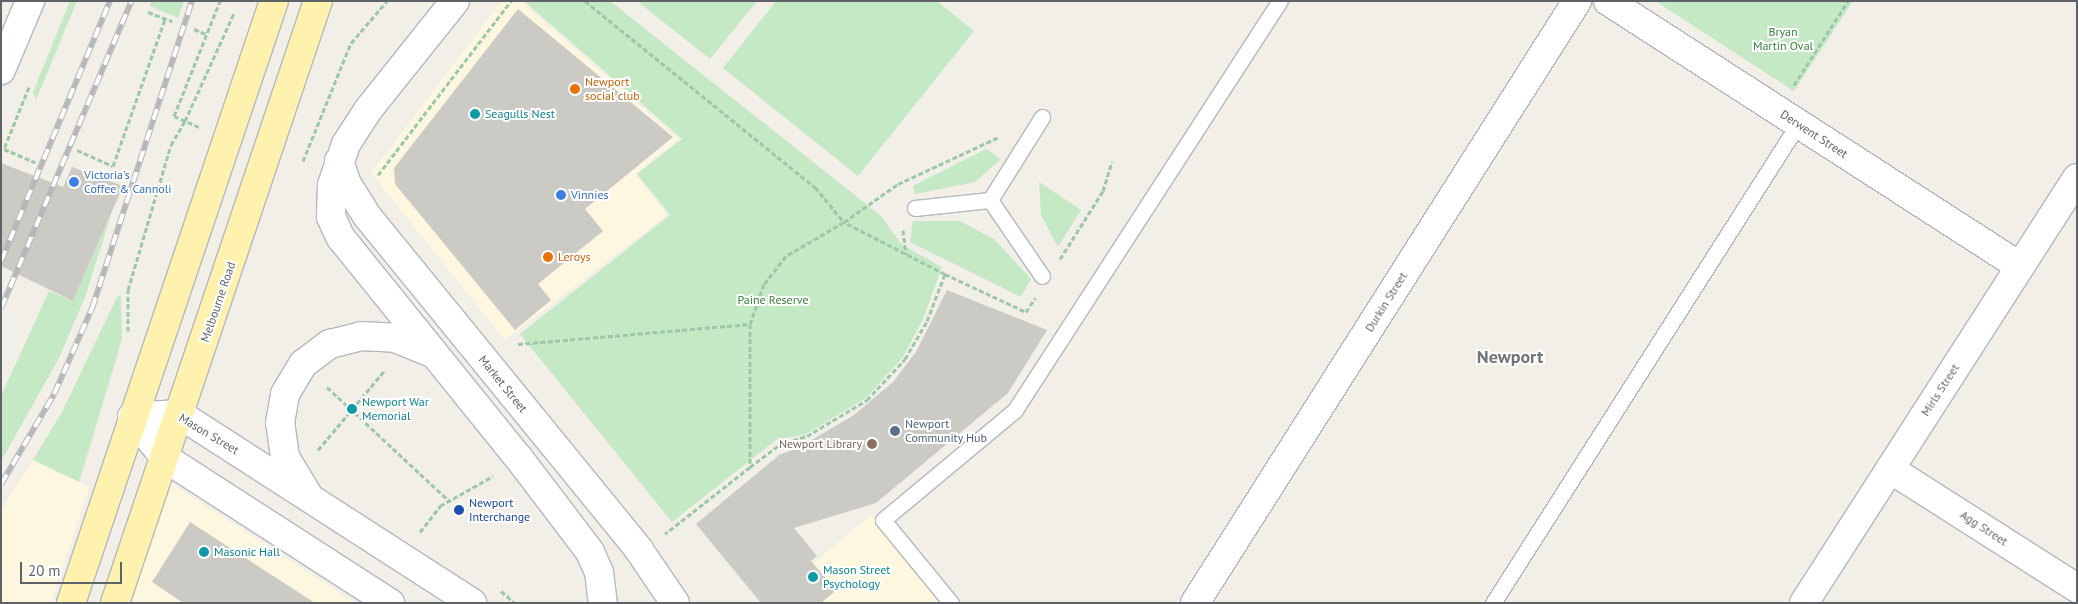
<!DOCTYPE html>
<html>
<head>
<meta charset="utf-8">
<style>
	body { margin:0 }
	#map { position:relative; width:2078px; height:604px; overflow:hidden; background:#f1efe8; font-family:"PT Sans",sans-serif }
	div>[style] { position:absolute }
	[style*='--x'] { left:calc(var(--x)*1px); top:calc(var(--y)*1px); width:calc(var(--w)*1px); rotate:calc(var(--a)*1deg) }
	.commercial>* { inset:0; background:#fef7e0 }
	.green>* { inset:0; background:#c5e8c5 }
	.building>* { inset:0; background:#cccac5 }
	.path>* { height:3px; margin-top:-1.5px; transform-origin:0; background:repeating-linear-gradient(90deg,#9cc7a9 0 5px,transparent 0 7.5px) }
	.roads { filter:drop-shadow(1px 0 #b5b8bc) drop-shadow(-1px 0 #b5b8bc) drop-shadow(0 1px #b5b8bc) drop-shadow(0 -1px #b5b8bc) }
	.service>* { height:15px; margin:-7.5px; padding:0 7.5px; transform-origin:7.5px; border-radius:7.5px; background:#fff }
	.minor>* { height:28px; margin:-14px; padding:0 14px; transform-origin:14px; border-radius:14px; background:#fff }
	.tertiary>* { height:28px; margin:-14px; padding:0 14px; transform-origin:14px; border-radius:14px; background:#fff }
	.primary>* { height:28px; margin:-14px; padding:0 14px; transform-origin:14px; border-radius:14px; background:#fff2af }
	.rail>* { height:5.5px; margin-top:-2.75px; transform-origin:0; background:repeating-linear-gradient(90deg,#fff 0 11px,#b6b7b8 0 22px); box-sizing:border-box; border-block:1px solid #b6b7b8 }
	.dots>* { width:14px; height:14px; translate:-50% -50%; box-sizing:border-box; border:2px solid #fff; border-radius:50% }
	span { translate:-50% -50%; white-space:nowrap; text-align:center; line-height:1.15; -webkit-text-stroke:4px #fff; paint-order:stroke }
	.park-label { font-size:12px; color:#348238 }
	.food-label { font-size:12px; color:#c56008 }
	.left { translate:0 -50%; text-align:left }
	.culture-label { font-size:12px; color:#0d838f }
	.street-label { font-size:12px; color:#5f6368 }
	.shop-label { font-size:12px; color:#366cbe }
	.service-label { font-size:12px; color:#4e5e75 }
	.education-label { font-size:12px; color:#785e54 }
	.right { translate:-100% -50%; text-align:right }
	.transit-label { font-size:12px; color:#164399 }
	.district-label { font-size:18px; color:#70757a; font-weight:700 }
	.frame { position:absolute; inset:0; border:2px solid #5f6368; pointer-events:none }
	.scale { position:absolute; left:20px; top:562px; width:102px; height:22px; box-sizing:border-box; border:2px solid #5f6368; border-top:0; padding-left:6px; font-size:15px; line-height:18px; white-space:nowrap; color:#5f6368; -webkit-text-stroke:4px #fff; paint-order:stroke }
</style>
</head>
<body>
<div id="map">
	<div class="commercial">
		<i style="clip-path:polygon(502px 1px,520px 1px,678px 139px,635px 174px,667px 215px,505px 340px,371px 173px)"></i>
		<i style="clip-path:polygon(33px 460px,89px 487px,51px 603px,1px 603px,1px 510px)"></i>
		<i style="clip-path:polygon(169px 482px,355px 603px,128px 603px)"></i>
		<i style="clip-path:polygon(871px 515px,942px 603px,766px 603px)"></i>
	</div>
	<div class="green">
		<i style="clip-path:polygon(70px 1px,77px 1px,36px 100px,33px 92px)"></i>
		<i style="clip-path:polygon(152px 1px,184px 1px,178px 18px,150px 6px)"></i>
		<i style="clip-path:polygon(524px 1px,610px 1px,881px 216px,901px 244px,942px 267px,923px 319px,903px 357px,866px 398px,806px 434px,776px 440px,672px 522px,520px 334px,670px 215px,637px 174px,682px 139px)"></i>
		<i style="clip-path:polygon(637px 1px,757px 1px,710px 59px)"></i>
		<i style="clip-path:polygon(776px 1px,937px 1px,974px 31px,858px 176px,723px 68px)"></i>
		<i style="clip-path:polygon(1655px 1px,1853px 1px,1794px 91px)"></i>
		<i style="clip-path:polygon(986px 149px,1001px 159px,975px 182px,915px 194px,913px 186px)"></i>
		<i style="clip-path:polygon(1039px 182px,1081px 210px,1058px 247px,1041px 215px)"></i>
		<i style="clip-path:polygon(112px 212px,85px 297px,59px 358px,1px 461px,1px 396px,49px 291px,73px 301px)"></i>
		<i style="clip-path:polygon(913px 221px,960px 221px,994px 239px,1031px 279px,1021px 297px,910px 242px)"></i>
		<i style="clip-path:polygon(118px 295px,121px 297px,122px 339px,79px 482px,33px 460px,62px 412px)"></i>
	</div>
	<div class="building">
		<i style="clip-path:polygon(518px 9px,673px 137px,585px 209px,603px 231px,538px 284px,551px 300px,515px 330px,395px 184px,394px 168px)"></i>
		<i style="clip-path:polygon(1px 163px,63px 187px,72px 167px,123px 186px,73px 301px,1px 266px)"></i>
		<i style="clip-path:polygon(947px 290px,1047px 330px,1008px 393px,876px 503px,794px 528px,817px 556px,811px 561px,836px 590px,821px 603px,761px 603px,696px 524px,779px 455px,800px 447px,854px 415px,893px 382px,916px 352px)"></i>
		<i style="clip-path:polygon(190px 522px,315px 603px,183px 603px,152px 582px)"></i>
	</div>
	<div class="path">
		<i style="--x:585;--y:1;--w:296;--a:39"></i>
		<i style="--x:815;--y:187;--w:45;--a:50.4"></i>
		<i style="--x:844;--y:222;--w:67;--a:149.6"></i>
		<i style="--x:786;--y:256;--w:36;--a:128"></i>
		<i style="--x:764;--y:284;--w:42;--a:109.3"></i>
		<i style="--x:750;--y:324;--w:143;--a:90"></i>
		<i style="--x:750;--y:467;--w:108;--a:141.8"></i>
		<i style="--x:148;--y:12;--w:26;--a:21"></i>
		<i style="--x:194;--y:29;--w:13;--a:23"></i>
		<i style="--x:1794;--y:85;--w:100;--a:-57.3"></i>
		<i style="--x:29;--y:87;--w:67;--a:112"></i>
		<i style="--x:4;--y:149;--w:34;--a:23"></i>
		<i style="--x:199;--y:127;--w:27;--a:-156"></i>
		<i style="--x:174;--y:116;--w:124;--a:-68.2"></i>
		<i style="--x:77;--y:150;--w:39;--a:24"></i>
		<i style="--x:113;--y:166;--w:156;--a:-70.5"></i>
		<i style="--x:303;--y:161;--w:127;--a:-67.9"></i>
		<i style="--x:351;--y:43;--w:55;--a:-49.4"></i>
		<i style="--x:378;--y:175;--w:219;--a:-52.6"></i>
		<i style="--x:903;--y:230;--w:24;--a:83"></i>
		<i style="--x:1060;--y:259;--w:80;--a:-57.7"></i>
		<i style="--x:1103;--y:191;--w:31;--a:-73"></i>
		<i style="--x:945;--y:274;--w:114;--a:-152.8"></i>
		<i style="--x:844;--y:222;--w:66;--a:-35.1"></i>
		<i style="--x:898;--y:184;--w:111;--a:-25"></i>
		<i style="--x:128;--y:331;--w:41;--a:-90"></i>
		<i style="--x:128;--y:290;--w:151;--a:-73.5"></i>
		<i style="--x:171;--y:145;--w:28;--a:-60"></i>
		<i style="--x:185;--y:121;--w:119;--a:-65.6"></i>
		<i style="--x:518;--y:344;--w:233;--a:-4.9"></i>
		<i style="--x:327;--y:387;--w:166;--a:43"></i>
		<i style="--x:318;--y:450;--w:104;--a:-50.1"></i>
		<i style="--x:750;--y:467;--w:36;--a:-37"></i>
		<i style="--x:779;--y:445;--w:29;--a:-18"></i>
		<i style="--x:807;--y:436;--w:70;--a:-31"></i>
		<i style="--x:867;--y:400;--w:56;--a:-47.2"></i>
		<i style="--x:905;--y:359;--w:44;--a:-59.9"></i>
		<i style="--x:927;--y:321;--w:50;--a:-69"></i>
		<i style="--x:945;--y:274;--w:89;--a:25.1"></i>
		<i style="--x:1026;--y:312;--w:17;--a:-57"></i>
		<i style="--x:420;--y:532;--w:33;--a:-52"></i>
		<i style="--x:440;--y:506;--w:61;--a:-29.5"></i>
		<i style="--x:501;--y:591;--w:18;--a:41"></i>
	</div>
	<div class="roads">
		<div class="service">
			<i style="--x:990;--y:200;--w:92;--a:55.6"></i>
			<i style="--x:915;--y:208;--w:75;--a:-6.1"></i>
			<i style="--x:990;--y:200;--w:98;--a:-57.9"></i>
			<i style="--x:951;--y:603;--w:107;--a:-129.3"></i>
			<i style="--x:883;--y:520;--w:172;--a:-39.8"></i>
			<i style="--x:1015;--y:410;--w:487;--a:-57.1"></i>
			<i style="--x:1493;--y:603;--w:568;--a:-57.51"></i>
		</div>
		<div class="minor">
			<i style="--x:455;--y:1;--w:139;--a:128.6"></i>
			<i style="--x:368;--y:110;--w:40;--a:122.9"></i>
			<i style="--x:346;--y:144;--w:43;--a:108.9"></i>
			<i style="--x:332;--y:185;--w:32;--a:92"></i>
			<i style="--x:331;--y:217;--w:23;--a:65"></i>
			<i style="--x:341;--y:238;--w:282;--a:51.1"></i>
			<i style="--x:518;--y:457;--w:119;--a:52.8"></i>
			<i style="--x:590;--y:552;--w:22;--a:66"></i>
			<i style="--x:599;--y:572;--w:31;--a:83"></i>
			<i style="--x:1608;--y:1;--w:490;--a:32.8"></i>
			<i style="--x:339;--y:161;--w:24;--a:71"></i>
			<i style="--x:347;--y:184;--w:38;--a:58"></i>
			<i style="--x:367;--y:216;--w:431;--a:50.8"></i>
			<i style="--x:639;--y:550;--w:64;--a:55.8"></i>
			<i style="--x:1890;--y:469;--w:222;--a:32.5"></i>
			<i style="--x:309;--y:497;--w:47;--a:-121"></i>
			<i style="--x:285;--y:457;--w:34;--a:-98"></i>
			<i style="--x:280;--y:423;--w:29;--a:-80"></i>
			<i style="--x:285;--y:394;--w:35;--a:-59"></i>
			<i style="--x:303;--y:364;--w:34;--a:-37"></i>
			<i style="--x:330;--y:344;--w:32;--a:-14"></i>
			<i style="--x:361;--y:336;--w:34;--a:3"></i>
			<i style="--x:395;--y:338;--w:40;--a:22"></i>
			<i style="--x:1195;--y:603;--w:713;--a:-57.6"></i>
			<i style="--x:1804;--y:603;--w:505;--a:-57.29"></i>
		</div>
		<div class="tertiary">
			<i style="--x:1;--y:70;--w:75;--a:-67.2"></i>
			<i style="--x:132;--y:417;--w:47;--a:-3.7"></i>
			<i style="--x:179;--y:414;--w:349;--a:32.8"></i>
			<i style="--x:132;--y:417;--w:53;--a:51.2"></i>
			<i style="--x:165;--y:458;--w:268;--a:32.8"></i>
		</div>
		<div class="primary">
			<i style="--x:71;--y:603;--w:635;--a:-71.37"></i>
			<i style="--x:115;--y:603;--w:635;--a:-71.37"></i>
		</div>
	</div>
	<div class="rail">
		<i style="--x:1;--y:261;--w:282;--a:-67.3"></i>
		<i style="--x:1;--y:308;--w:333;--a:-67"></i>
		<i style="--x:1;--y:484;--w:104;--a:-59.5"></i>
		<i style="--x:54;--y:394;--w:94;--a:-66.2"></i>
		<i style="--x:92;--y:308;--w:323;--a:-72"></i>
	</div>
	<div class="dots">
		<i style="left:575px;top:89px;background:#e8710a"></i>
		<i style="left:475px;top:114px;background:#0f9aa8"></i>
		<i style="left:74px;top:182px;background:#3f7fe0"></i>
		<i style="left:561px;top:195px;background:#3f7fe0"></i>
		<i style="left:548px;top:257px;background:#e8710a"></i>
		<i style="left:352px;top:409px;background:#0f9aa8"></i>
		<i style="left:895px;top:431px;background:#5c6f8a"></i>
		<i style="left:872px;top:444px;background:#8d6e63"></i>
		<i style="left:459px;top:510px;background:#1a4fb4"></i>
		<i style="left:204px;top:552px;background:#0f9aa8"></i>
		<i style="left:813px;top:577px;background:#0f9aa8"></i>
	</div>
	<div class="park-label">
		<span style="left:1783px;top:39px">Bryan<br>Martin Oval</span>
		<span style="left:773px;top:300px">Paine Reserve</span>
	</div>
	<div class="food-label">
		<span class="left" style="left:585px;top:89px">Newport<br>social club</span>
		<span class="left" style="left:558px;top:257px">Leroys</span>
	</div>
	<div class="culture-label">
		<span class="left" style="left:485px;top:114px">Seagulls Nest</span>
		<span class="left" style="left:362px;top:409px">Newport War<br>Memorial</span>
		<span class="left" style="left:214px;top:552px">Masonic Hall</span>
		<span class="left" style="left:823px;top:577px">Mason Street<br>Psychology</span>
	</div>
	<div class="street-label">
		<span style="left:1814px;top:134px;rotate:33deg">Derwent Street</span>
		<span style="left:218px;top:302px;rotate:-71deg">Melbourne Road</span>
		<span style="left:1386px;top:302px;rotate:-58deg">Durkin Street</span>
		<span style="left:503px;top:384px;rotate:51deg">Market Street</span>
		<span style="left:1940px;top:390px;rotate:-57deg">Mirls Street</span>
		<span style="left:209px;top:434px;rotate:31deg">Mason Street</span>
		<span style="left:1984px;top:528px;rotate:33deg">Agg Street</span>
	</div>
	<div class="shop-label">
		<span class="left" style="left:84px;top:182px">Victoria's<br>Coffee &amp; Cannoli</span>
		<span class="left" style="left:571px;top:195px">Vinnies</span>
	</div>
	<div class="service-label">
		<span class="left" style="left:905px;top:431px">Newport<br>Community Hub</span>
	</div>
	<div class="education-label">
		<span class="right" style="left:862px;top:444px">Newport Library</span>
	</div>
	<div class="transit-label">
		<span class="left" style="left:469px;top:510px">Newport<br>Interchange</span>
	</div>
	<div class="district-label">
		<span style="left:1510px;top:357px">Newport</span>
	</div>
	<div class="frame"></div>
	<div class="scale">20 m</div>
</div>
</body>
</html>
